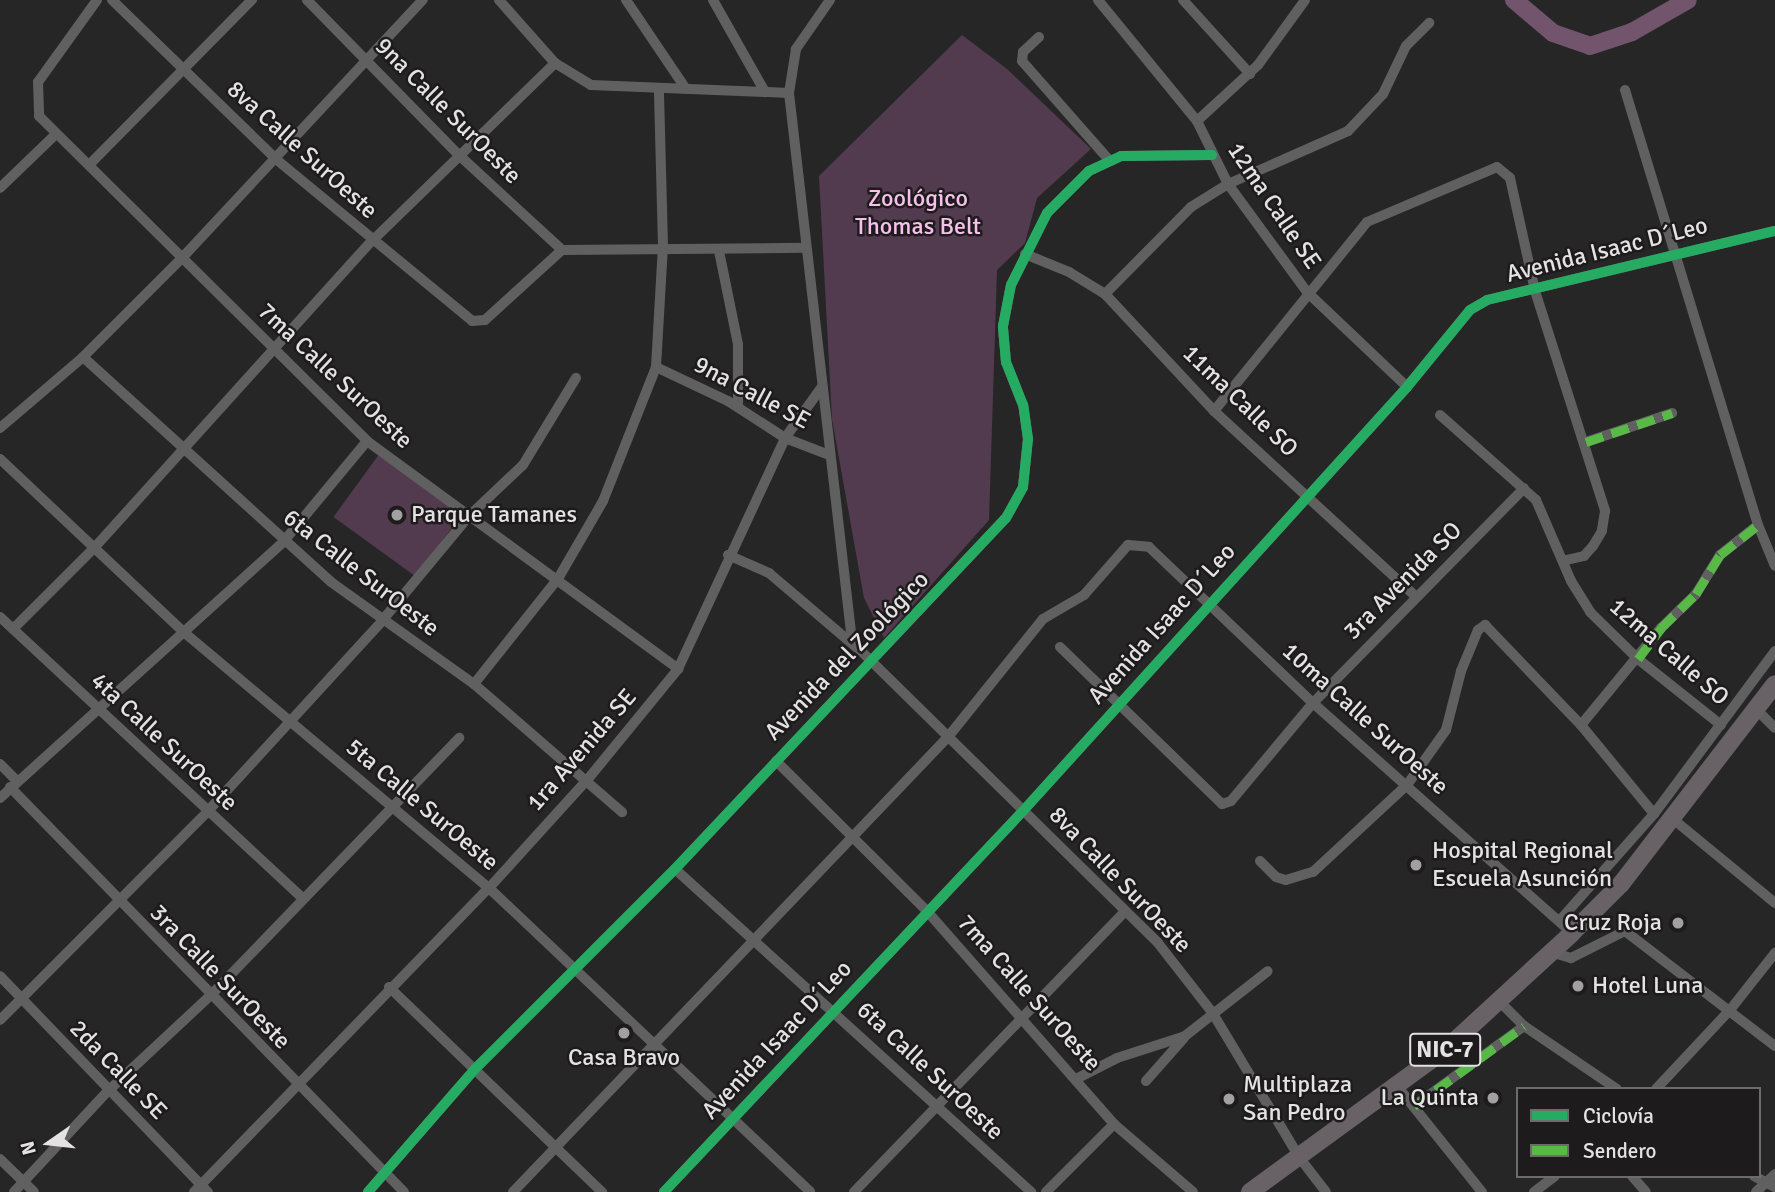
<!DOCTYPE html>
<html>
<head>
<meta charset="utf-8">
<style>
	body { margin:0 }
	#map { position:relative; width:1775px; height:1192px; overflow:hidden; background:#272627; font-family:Signika,sans-serif }
	div>[style] { position:absolute }
	[style*='--x'] { left:calc(var(--x)*1px); top:calc(var(--y)*1px); width:calc(var(--w)*1px); rotate:calc(var(--a)*1deg) }
	.green>* { inset:0; background:#533b4f; transform-origin:0 0 }
	.river>* { height:18px; margin:-9px; padding:0 9px; transform-origin:9px; border-radius:9px; background:#72556c }
	.minor>* { height:10px; margin:-5px; padding:0 5px; transform-origin:5px; border-radius:5px; background:#616061 }
	.trunk>* { height:18px; margin:-9px; padding:0 9px; transform-origin:9px; border-radius:9px; background:#686166 }
	.quiet>* { height:9px; margin-top:-4.5px; transform-origin:0; background:repeating-linear-gradient(90deg,#58b947 0 18px,transparent 0 27px) }
	.cycleway>* { height:10px; margin:-5px; padding:0 5px; transform-origin:5px; border-radius:5px; background:#26ab63 }
	.dots>* { width:19px; height:19px; translate:-50% -50%; box-sizing:border-box; border:4px solid #1e1b1d; border-radius:50% }
	span { translate:-50% -50%; white-space:nowrap; text-align:center; line-height:1.15; -webkit-text-stroke:5px #1e1b1d; paint-order:stroke }
	.shield-label span { padding:2px 5px; background:#1e1b1d; border:2px solid; border-radius:5px; -webkit-text-stroke-width:0 }
	.shield-label { font-size:23px; color:#e4e2e3; font-weight:700 }
	.street-label { font-size:24px; color:#e4e2e3 }
	.park-label { font-size:24px; color:#f7c0ec }
	.poi-label { font-size:24px; color:#e4e2e3 }
	.left { translate:0 -50%; text-align:left }
	.right { translate:-100% -50%; text-align:right }
	.legend { position:absolute; left:1516px; top:1087px; width:245px; height:91px; box-sizing:border-box; background:#1e1b1d; border:2px solid #6d6b6c; margin:0; padding:9px 12px; list-style:none; font-size:21px; color:#e4e2e3 }
	.legend li { display:flex; align-items:center; gap:14px; height:35px }
	.legend b { width:35px; border:2px solid #6d6b6c }
	.north { position:absolute; left:14px; top:1108px; width:70px; height:70px; -webkit-text-stroke:5px #1e1b1d; paint-order:stroke; rotate:256deg; font-size:19px; font-weight:700; line-height:28px; text-align:center; color:#e4e2e3 }
	.north::after { content:''; display:block; margin:auto; width:24px; height:32px; background:#e4e2e3; clip-path:polygon(50% 0,100% 100%,50% 72%,0 100%) }
</style>
</head>
<body>
<div id="map">
	<div class="green">
		<i style="clip-path:polygon(962px 35px,1007px 69px,1091px 149px,1037px 198px,1025px 243px,997px 270px,989px 520px,884px 638px,864px 598px,832px 419px,819px 176px)"></i>
		<i style="left:380px;top:453px;width:102px;height:79px;rotate:36deg"></i>
	</div>
	<div class="river">
		<i style="--x:1514;--y:0;--w:51;--a:40.2"></i>
		<i style="--x:1553;--y:33;--w:39;--a:19"></i>
		<i style="--x:1590;--y:46;--w:44;--a:-18.4"></i>
		<i style="--x:1632;--y:32;--w:64;--a:-29.7"></i>
	</div>
	<div class="minor">
		<i style="--x:97;--y:0;--w:101;--a:125.7"></i>
		<i style="--x:38;--y:82;--w:34;--a:88"></i>
		<i style="--x:39;--y:116;--w:462;--a:44.7"></i>
		<i style="--x:367;--y:441;--w:386;--a:36.2"></i>
		<i style="--x:112;--y:0;--w:230;--a:44.1"></i>
		<i style="--x:277;--y:160;--w:253;--a:39.5"></i>
		<i style="--x:472;--y:321;--w:13;--a:-4"></i>
		<i style="--x:485;--y:320;--w:104;--a:-42.3"></i>
		<i style="--x:562;--y:250;--w:244;--a:-0.5"></i>
		<i style="--x:307;--y:0;--w:220;--a:45.6"></i>
		<i style="--x:461;--y:157;--w:137;--a:42.6"></i>
		<i style="--x:499;--y:0;--w:84;--a:48.4"></i>
		<i style="--x:555;--y:63;--w:42;--a:31.4"></i>
		<i style="--x:591;--y:85;--w:198;--a:2.3"></i>
		<i style="--x:626;--y:0;--w:107;--a:56"></i>
		<i style="--x:713;--y:0;--w:106;--a:60.5"></i>
		<i style="--x:830;--y:0;--w:60;--a:124.8"></i>
		<i style="--x:796;--y:49;--w:45;--a:99"></i>
		<i style="--x:789;--y:93;--w:543;--a:83.44"></i>
		<i style="--x:851;--y:632;--w:19;--a:65"></i>
		<i style="--x:859;--y:649;--w:419;--a:44.5"></i>
		<i style="--x:1158;--y:943;--w:88;--a:52"></i>
		<i style="--x:1212;--y:1012;--w:169;--a:59"></i>
		<i style="--x:1299;--y:1157;--w:44;--a:52.4"></i>
		<i style="--x:1098;--y:0;--w:156;--a:50.7"></i>
		<i style="--x:1197;--y:121;--w:70;--a:63.8"></i>
		<i style="--x:1228;--y:184;--w:134;--a:53.8"></i>
		<i style="--x:1307;--y:292;--w:138;--a:43.5"></i>
		<i style="--x:1183;--y:0;--w:100;--a:47.8"></i>
		<i style="--x:1039;--y:37;--w:22;--a:137"></i>
		<i style="--x:1023;--y:52;--w:9;--a:96"></i>
		<i style="--x:1022;--y:61;--w:132;--a:48.7"></i>
		<i style="--x:1625;--y:90;--w:455;--a:73"></i>
		<i style="--x:1758;--y:525;--w:44;--a:67.5"></i>
		<i style="--x:1197;--y:121;--w:83;--a:-42.6"></i>
		<i style="--x:1258;--y:65;--w:80;--a:-54.1"></i>
		<i style="--x:90;--y:164;--w:231;--a:-45.4"></i>
		<i style="--x:0;--y:188;--w:78;--a:-44"></i>
		<i style="--x:719;--y:251;--w:95;--a:78.5"></i>
		<i style="--x:738;--y:344;--w:62;--a:90"></i>
		<i style="--x:1025;--y:254;--w:48;--a:22.2"></i>
		<i style="--x:1069;--y:272;--w:42;--a:31.4"></i>
		<i style="--x:1105;--y:294;--w:160;--a:47"></i>
		<i style="--x:1214;--y:411;--w:273;--a:42.6"></i>
		<i style="--x:1105;--y:294;--w:122;--a:-45.3"></i>
		<i style="--x:1191;--y:207;--w:44;--a:-31.9"></i>
		<i style="--x:1228;--y:184;--w:131;--a:-23.8"></i>
		<i style="--x:1348;--y:131;--w:51;--a:-46.6"></i>
		<i style="--x:1383;--y:94;--w:53;--a:-64.4"></i>
		<i style="--x:1406;--y:46;--w:33;--a:-45"></i>
		<i style="--x:83;--y:357;--w:335;--a:42.2"></i>
		<i style="--x:331;--y:582;--w:176;--a:35.5"></i>
		<i style="--x:474;--y:684;--w:196;--a:40.9"></i>
		<i style="--x:656;--y:367;--w:80;--a:25.3"></i>
		<i style="--x:728;--y:401;--w:68;--a:33"></i>
		<i style="--x:785;--y:438;--w:47;--a:21.1"></i>
		<i style="--x:1214;--y:411;--w:243;--a:-51"></i>
		<i style="--x:1367;--y:222;--w:141;--a:-22.9"></i>
		<i style="--x:1497;--y:167;--w:17;--a:40"></i>
		<i style="--x:1510;--y:178;--w:116;--a:77.5"></i>
		<i style="--x:1535;--y:291;--w:231;--a:72.3"></i>
		<i style="--x:1605;--y:511;--w:20;--a:99"></i>
		<i style="--x:1602;--y:531;--w:17;--a:121"></i>
		<i style="--x:1593;--y:546;--w:13;--a:132"></i>
		<i style="--x:1584;--y:556;--w:22;--a:167"></i>
		<i style="--x:1440;--y:415;--w:128;--a:41.5"></i>
		<i style="--x:1536;--y:500;--w:88;--a:66.6"></i>
		<i style="--x:1571;--y:581;--w:36;--a:58"></i>
		<i style="--x:1590;--y:612;--w:67;--a:44.4"></i>
		<i style="--x:1638;--y:659;--w:106;--a:38.5"></i>
		<i style="--x:0;--y:428;--w:109;--a:-40.5"></i>
		<i style="--x:83;--y:357;--w:140;--a:-45"></i>
		<i style="--x:182;--y:258;--w:353;--a:-47"></i>
		<i style="--x:1586;--y:442;--w:91;--a:-18.6"></i>
		<i style="--x:0;--y:459;--w:255;--a:43.3"></i>
		<i style="--x:186;--y:634;--w:395;--a:40"></i>
		<i style="--x:489;--y:888;--w:442;--a:43.4"></i>
		<i style="--x:728;--y:555;--w:45;--a:23.7"></i>
		<i style="--x:769;--y:573;--w:114;--a:40.4"></i>
		<i style="--x:0;--y:617;--w:411;--a:42.9"></i>
		<i style="--x:13;--y:629;--w:116;--a:-45"></i>
		<i style="--x:95;--y:547;--w:411;--a:-47.9"></i>
		<i style="--x:371;--y:242;--w:257;--a:-44.2"></i>
		<i style="--x:1060;--y:647;--w:226;--a:44.1"></i>
		<i style="--x:1222;--y:804;--w:9;--a:-18"></i>
		<i style="--x:1231;--y:801;--w:128;--a:-50.1"></i>
		<i style="--x:1313;--y:703;--w:301;--a:-45.5"></i>
		<i style="--x:474;--y:684;--w:137;--a:-51.5"></i>
		<i style="--x:559;--y:577;--w:88;--a:-59.9"></i>
		<i style="--x:603;--y:501;--w:144;--a:-68.4"></i>
		<i style="--x:656;--y:367;--w:121;--a:-86.7"></i>
		<i style="--x:663;--y:246;--w:156;--a:-91.5"></i>
		<i style="--x:1757;--y:710;--w:25;--a:45"></i>
		<i style="--x:1581;--y:725;--w:126;--a:-50.5"></i>
		<i style="--x:1661;--y:628;--w:49;--a:-44.2"></i>
		<i style="--x:1696;--y:594;--w:46;--a:-58.4"></i>
		<i style="--x:1720;--y:555;--w:48;--a:-38.3"></i>
		<i style="--x:776;--y:761;--w:211;--a:44.8"></i>
		<i style="--x:926;--y:910;--w:285;--a:48.7"></i>
		<i style="--x:1114;--y:1124;--w:104;--a:40.7"></i>
		<i style="--x:0;--y:764;--w:24;--a:45"></i>
		<i style="--x:10;--y:787;--w:565;--a:45.79"></i>
		<i style="--x:0;--y:798;--w:383;--a:-42.1"></i>
		<i style="--x:284;--y:541;--w:130;--a:-50.3"></i>
		<i style="--x:1673;--y:819;--w:132;--a:39.5"></i>
		<i style="--x:1260;--y:861;--w:23;--a:45"></i>
		<i style="--x:1276;--y:877;--w:10;--a:17"></i>
		<i style="--x:1286;--y:880;--w:28;--a:-17"></i>
		<i style="--x:1313;--y:872;--w:128;--a:-42.8"></i>
		<i style="--x:1407;--y:785;--w:67;--a:-54.7"></i>
		<i style="--x:1446;--y:730;--w:61;--a:-75.7"></i>
		<i style="--x:1461;--y:671;--w:44;--a:-67.5"></i>
		<i style="--x:1478;--y:630;--w:9;--a:-36"></i>
		<i style="--x:1485;--y:625;--w:139;--a:46.2"></i>
		<i style="--x:1581;--y:725;--w:115;--a:50.6"></i>
		<i style="--x:675;--y:869;--w:481;--a:42.2"></i>
		<i style="--x:1561;--y:919;--w:140;--a:-48.5"></i>
		<i style="--x:1654;--y:814;--w:203;--a:-53.4"></i>
		<i style="--x:1551;--y:952;--w:21;--a:17"></i>
		<i style="--x:1571;--y:958;--w:60;--a:-26.6"></i>
		<i style="--x:1625;--y:931;--w:189;--a:37.5"></i>
		<i style="--x:0;--y:976;--w:300;--a:46.1"></i>
		<i style="--x:389;--y:987;--w:296;--a:43.9"></i>
		<i style="--x:1500;--y:1002;--w:34;--a:45"></i>
		<i style="--x:1524;--y:1026;--w:112;--a:34.1"></i>
		<i style="--x:0;--y:1020;--w:295;--a:-45.1"></i>
		<i style="--x:208;--y:811;--w:256;--a:-47.5"></i>
		<i style="--x:381;--y:622;--w:138;--a:-50.3"></i>
		<i style="--x:469;--y:516;--w:74;--a:-43.4"></i>
		<i style="--x:523;--y:465;--w:102;--a:-58.7"></i>
		<i style="--x:1078;--y:1078;--w:44;--a:-27.1"></i>
		<i style="--x:1117;--y:1058;--w:71;--a:-17.9"></i>
		<i style="--x:1185;--y:1036;--w:105;--a:-38.1"></i>
		<i style="--x:1146;--y:1081;--w:57;--a:-48.5"></i>
		<i style="--x:1397;--y:1086;--w:136;--a:51.3"></i>
		<i style="--x:1656;--y:1089;--w:108;--a:-46.9"></i>
		<i style="--x:1730;--y:1010;--w:73;--a:-51.7"></i>
		<i style="--x:1414;--y:1106;--w:136;--a:-36"></i>
		<i style="--x:0;--y:1159;--w:47;--a:44.1"></i>
		<i style="--x:1632;--y:1176;--w:21;--a:49"></i>
		<i style="--x:1754;--y:1176;--w:24;--a:28"></i>
		<i style="--x:14;--y:1192;--w:138;--a:-47.1"></i>
		<i style="--x:108;--y:1091;--w:139;--a:-43"></i>
		<i style="--x:210;--y:996;--w:359;--a:-46"></i>
		<i style="--x:194;--y:1192;--w:424;--a:-45.9"></i>
		<i style="--x:489;--y:888;--w:147;--a:-47.8"></i>
		<i style="--x:588;--y:779;--w:142;--a:-50.7"></i>
		<i style="--x:678;--y:669;--w:255;--a:-65.1"></i>
		<i style="--x:785;--y:438;--w:62;--a:-54.2"></i>
		<i style="--x:368;--y:1192;--w:163;--a:-49"></i>
		<i style="--x:475;--y:1069;--w:283;--a:-45"></i>
		<i style="--x:675;--y:869;--w:482;--a:-46.7"></i>
		<i style="--x:1006;--y:518;--w:35;--a:-61"></i>
		<i style="--x:1023;--y:487;--w:48;--a:-84.1"></i>
		<i style="--x:1028;--y:439;--w:34;--a:-98"></i>
		<i style="--x:1023;--y:405;--w:46;--a:-111.6"></i>
		<i style="--x:1006;--y:362;--w:36;--a:-95"></i>
		<i style="--x:1003;--y:326;--w:42;--a:-79"></i>
		<i style="--x:1011;--y:285;--w:80;--a:-63.4"></i>
		<i style="--x:1047;--y:213;--w:59;--a:-45"></i>
		<i style="--x:1089;--y:171;--w:35;--a:-25"></i>
		<i style="--x:1121;--y:156;--w:91;--a:-0.6"></i>
		<i style="--x:513;--y:1192;--w:629;--a:-46.29"></i>
		<i style="--x:948;--y:737;--w:151;--a:-51.2"></i>
		<i style="--x:1043;--y:619;--w:48;--a:-30.3"></i>
		<i style="--x:1084;--y:595;--w:67;--a:-48.7"></i>
		<i style="--x:1128;--y:545;--w:21;--a:5"></i>
		<i style="--x:1149;--y:547;--w:226;--a:43.6"></i>
		<i style="--x:1313;--y:703;--w:346;--a:41.6"></i>
		<i style="--x:664;--y:1192;--w:523;--a:-46.7"></i>
		<i style="--x:1023;--y:811;--w:572;--a:-47.83"></i>
		<i style="--x:1407;--y:387;--w:99;--a:-50.7"></i>
		<i style="--x:1470;--y:310;--w:20;--a:-30"></i>
		<i style="--x:1487;--y:300;--w:296;--a:-13.5"></i>
		<i style="--x:854;--y:1192;--w:390;--a:-46"></i>
		<i style="--x:1046;--y:1192;--w:96;--a:-45"></i>
		<i style="--x:1534;--y:1192;--w:26;--a:-37"></i>
		<i style="--x:1756;--y:1192;--w:26;--a:-43"></i>
	</div>
	<div class="trunk">
		<i style="--x:1250;--y:1192;--w:243;--a:-36.1"></i>
		<i style="--x:1446;--y:1049;--w:171;--a:-42.6"></i>
		<i style="--x:1572;--y:933;--w:69;--a:-45"></i>
		<i style="--x:1621;--y:884;--w:252;--a:-52.4"></i>
	</div>
	<div class="quiet">
		<i style="--x:1586;--y:442;--w:91;--a:-18.6"></i>
		<i style="--x:1638;--y:659;--w:39;--a:-53"></i>
		<i style="--x:1661;--y:628;--w:49;--a:-44.2"></i>
		<i style="--x:1696;--y:594;--w:46;--a:-58.4"></i>
		<i style="--x:1720;--y:555;--w:48;--a:-38.3"></i>
		<i style="--x:1414;--y:1106;--w:136;--a:-36"></i>
	</div>
	<div class="cycleway">
		<i style="--x:368;--y:1192;--w:163;--a:-49"></i>
		<i style="--x:475;--y:1069;--w:283;--a:-45"></i>
		<i style="--x:675;--y:869;--w:482;--a:-46.7"></i>
		<i style="--x:1006;--y:518;--w:35;--a:-61"></i>
		<i style="--x:1023;--y:487;--w:48;--a:-84.1"></i>
		<i style="--x:1028;--y:439;--w:34;--a:-98"></i>
		<i style="--x:1023;--y:405;--w:46;--a:-111.6"></i>
		<i style="--x:1006;--y:362;--w:36;--a:-95"></i>
		<i style="--x:1003;--y:326;--w:42;--a:-79"></i>
		<i style="--x:1011;--y:285;--w:80;--a:-63.4"></i>
		<i style="--x:1047;--y:213;--w:59;--a:-45"></i>
		<i style="--x:1089;--y:171;--w:35;--a:-25"></i>
		<i style="--x:1121;--y:156;--w:91;--a:-0.6"></i>
		<i style="--x:664;--y:1192;--w:523;--a:-46.7"></i>
		<i style="--x:1023;--y:811;--w:572;--a:-47.83"></i>
		<i style="--x:1407;--y:387;--w:99;--a:-50.7"></i>
		<i style="--x:1470;--y:310;--w:20;--a:-30"></i>
		<i style="--x:1487;--y:300;--w:296;--a:-13.5"></i>
	</div>
	<div class="dots">
		<i style="left:397px;top:515px;background:#a2a0a1"></i>
		<i style="left:1416px;top:865px;background:#a2a0a1"></i>
		<i style="left:1678px;top:923px;background:#a2a0a1"></i>
		<i style="left:1578px;top:986px;background:#a2a0a1"></i>
		<i style="left:624px;top:1033px;background:#a2a0a1"></i>
		<i style="left:1493px;top:1098px;background:#a2a0a1"></i>
		<i style="left:1229px;top:1099px;background:#a2a0a1"></i>
	</div>
	<div class="shield-label">
		<span style="left:1445px;top:1050px">NIC-7</span>
	</div>
	<div class="street-label">
		<span style="left:448px;top:111px;rotate:45deg">9na Calle SurOeste</span>
		<span style="left:302px;top:150px;rotate:42deg">8va Calle SurOeste</span>
		<span style="left:1274px;top:206px;rotate:56deg">12ma Calle SE</span>
		<span style="left:1607px;top:250px;rotate:-14deg">Avenida Isaac D´Leo</span>
		<span style="left:335px;top:376px;rotate:43deg">7ma Calle SurOeste</span>
		<span style="left:752px;top:393px;rotate:28deg">9na Calle SE</span>
		<span style="left:1240px;top:401px;rotate:44deg">11ma Calle SO</span>
		<span style="left:361px;top:573px;rotate:38deg">6ta Calle SurOeste</span>
		<span style="left:1403px;top:581px;rotate:-45deg">3ra Avenida SO</span>
		<span style="left:1162px;top:624px;rotate:-48deg">Avenida Isaac D´Leo</span>
		<span style="left:1669px;top:652px;rotate:41deg">12ma Calle SO</span>
		<span style="left:847px;top:656px;rotate:-46deg">Avenida del Zoológico</span>
		<span style="left:1365px;top:719px;rotate:42deg">10ma Calle SurOeste</span>
		<span style="left:164px;top:742px;rotate:43deg">4ta Calle SurOeste</span>
		<span style="left:582px;top:750px;rotate:-49deg">1ra Avenida SE</span>
		<span style="left:422px;top:805px;rotate:40deg">5ta Calle SurOeste</span>
		<span style="left:1120px;top:880px;rotate:46deg">8va Calle SurOeste</span>
		<span style="left:220px;top:977px;rotate:46deg">3ra Calle SurOeste</span>
		<span style="left:1029px;top:993px;rotate:48deg">7ma Calle SurOeste</span>
		<span style="left:777px;top:1040px;rotate:-47deg">Avenida Isaac D´Leo</span>
		<span style="left:118px;top:1070px;rotate:46deg">2da Calle SE</span>
		<span style="left:930px;top:1071px;rotate:43deg">6ta Calle SurOeste</span>
	</div>
	<div class="park-label">
		<span style="left:918px;top:213px">Zoológico<br>Thomas Belt</span>
	</div>
	<div class="poi-label">
		<span class="left" style="left:411px;top:515px">Parque Tamanes</span>
		<span class="left" style="left:1432px;top:865px">Hospital Regional<br>Escuela Asunción</span>
		<span class="right" style="left:1662px;top:923px">Cruz Roja</span>
		<span class="left" style="left:1592px;top:986px">Hotel Luna</span>
		<span style="left:624px;top:1058px">Casa Bravo</span>
		<span class="left" style="left:1243px;top:1099px">Multiplaza<br>San Pedro</span>
		<span class="right" style="left:1479px;top:1098px">La Quinta</span>
	</div>
	<ul class="legend">
	<li><b style="height:9px;background:#26ab63"></b>Ciclovía</li>
	<li><b style="height:9px;background:#58b947"></b>Sendero</li>
	</ul>
	<div class="north">N</div>
</div>
</body>
</html>
